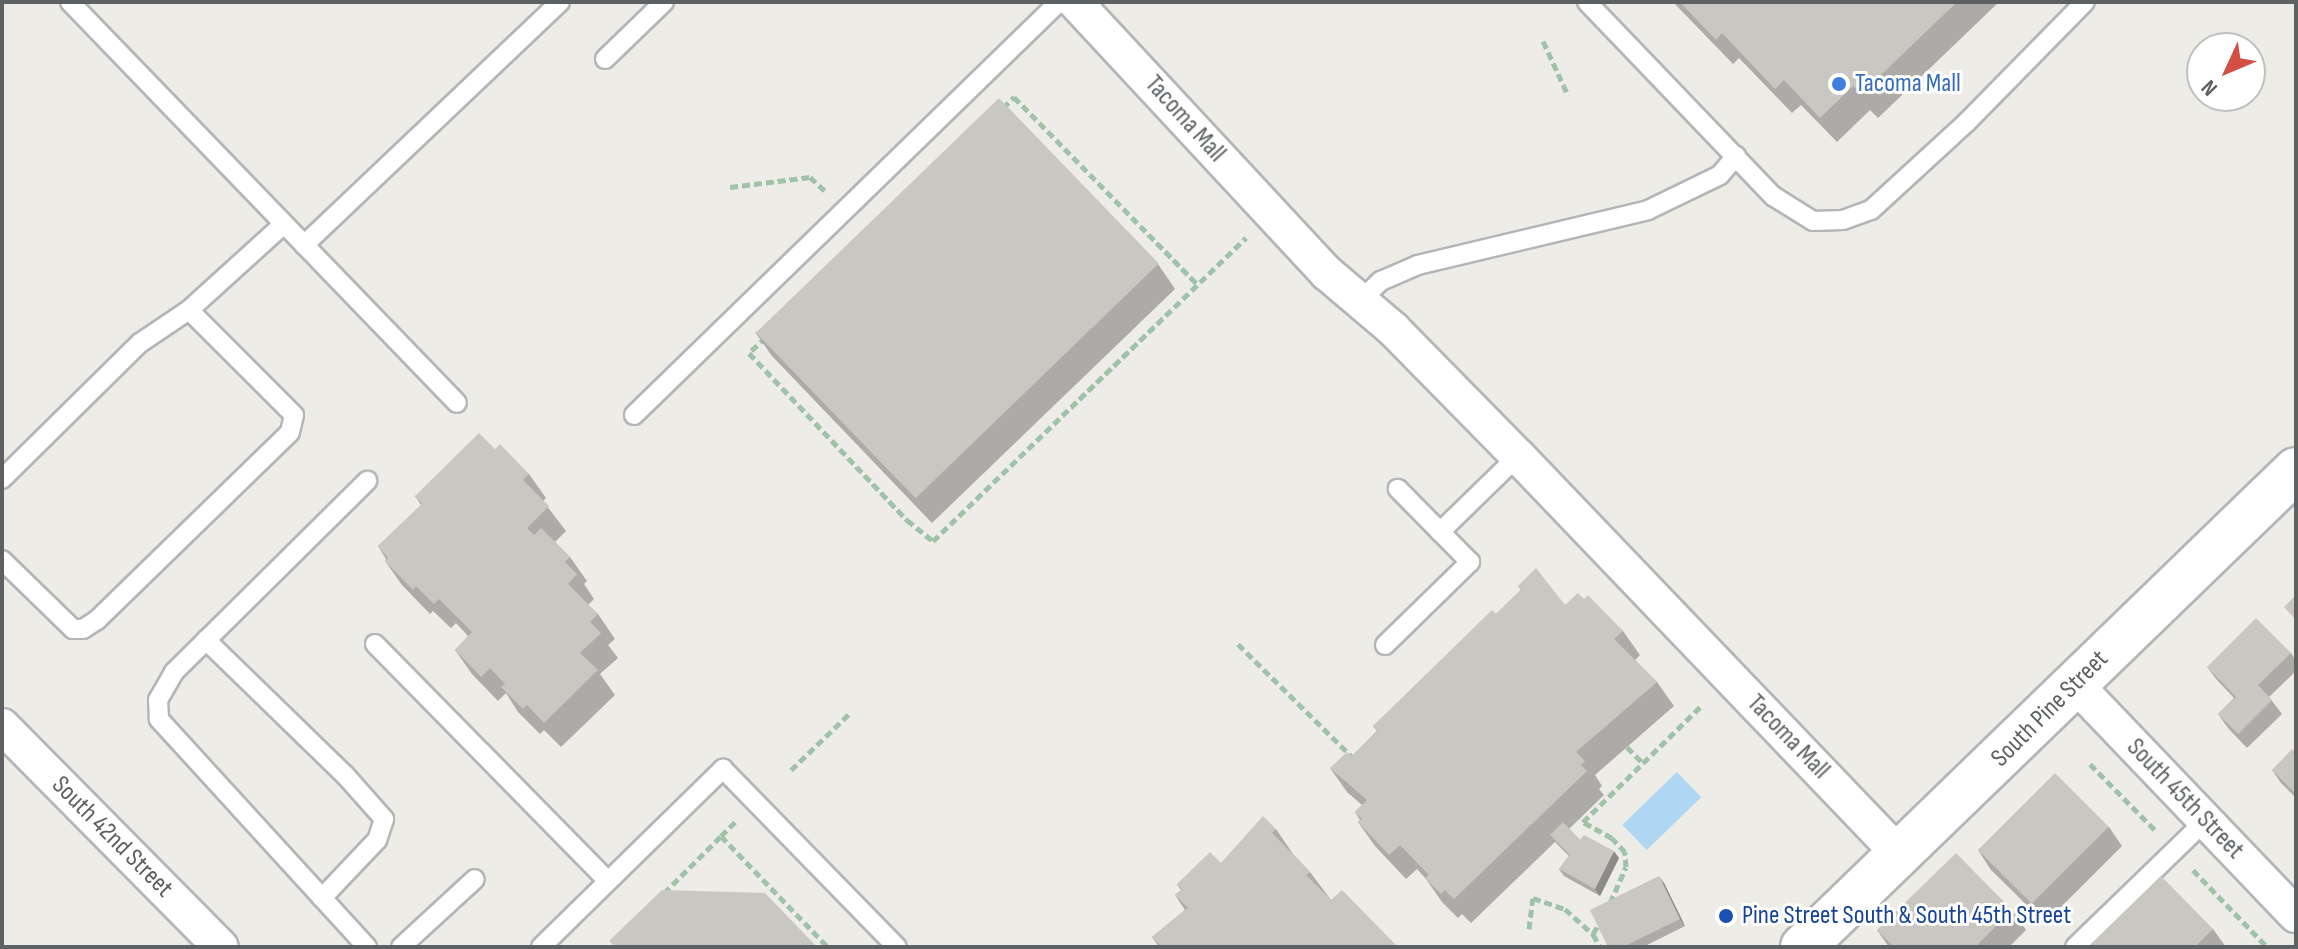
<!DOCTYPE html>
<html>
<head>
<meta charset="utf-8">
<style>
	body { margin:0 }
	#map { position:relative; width:2298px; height:949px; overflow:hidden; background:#eeece6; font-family:"Sofia Sans Condensed",sans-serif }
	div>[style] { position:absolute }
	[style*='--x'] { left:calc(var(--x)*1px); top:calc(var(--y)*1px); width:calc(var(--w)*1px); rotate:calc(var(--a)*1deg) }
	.water>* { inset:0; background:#afd7f4; transform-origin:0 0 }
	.path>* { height:5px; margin-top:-2.5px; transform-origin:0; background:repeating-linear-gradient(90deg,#9fc2a9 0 8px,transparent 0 12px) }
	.roads { filter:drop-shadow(2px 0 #b3b6b9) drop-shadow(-2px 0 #b3b6b9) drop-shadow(0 2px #b3b6b9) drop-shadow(0 -2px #b3b6b9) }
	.lane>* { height:18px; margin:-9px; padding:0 9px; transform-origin:9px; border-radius:9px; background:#fff }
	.street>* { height:34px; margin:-17px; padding:0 17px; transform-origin:17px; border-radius:17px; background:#fff }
	.secondary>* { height:44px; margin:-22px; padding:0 22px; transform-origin:22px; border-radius:22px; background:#fff }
	.wall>* { inset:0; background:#adaba7 }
	.shaded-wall>* { inset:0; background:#8d8b88 }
	.building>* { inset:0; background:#c9c7c2; transform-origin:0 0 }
	.dots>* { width:22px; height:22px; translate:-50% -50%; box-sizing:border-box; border:4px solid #fff; border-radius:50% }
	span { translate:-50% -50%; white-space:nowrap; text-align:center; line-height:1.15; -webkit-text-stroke:6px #fff; paint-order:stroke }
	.shop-label { font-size:26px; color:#366cbe }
	.left { translate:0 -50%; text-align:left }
	.street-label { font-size:26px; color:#5d6164 }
	.transit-label { font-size:26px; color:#164399 }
	.frame { position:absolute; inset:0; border:4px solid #5d6164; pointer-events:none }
	.north { position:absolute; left:2186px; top:32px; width:80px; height:80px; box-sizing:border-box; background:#fff; border:2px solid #bec0c1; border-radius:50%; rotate:226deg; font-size:22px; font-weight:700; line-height:32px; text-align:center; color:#5d6164 }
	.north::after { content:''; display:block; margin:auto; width:28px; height:36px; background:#d34f46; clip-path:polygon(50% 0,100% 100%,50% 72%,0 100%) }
</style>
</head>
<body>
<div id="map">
	<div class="water">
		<i style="left:1677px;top:772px;width:35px;height:76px;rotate:46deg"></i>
	</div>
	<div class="path">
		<i style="--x:1543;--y:41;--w:60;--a:65.2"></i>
		<i style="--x:1003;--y:108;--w:16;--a:-45"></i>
		<i style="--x:1014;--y:97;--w:263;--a:45.6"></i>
		<i style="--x:730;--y:187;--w:81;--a:-7.1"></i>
		<i style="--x:810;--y:177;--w:23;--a:43"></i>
		<i style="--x:766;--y:337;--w:23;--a:137"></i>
		<i style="--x:749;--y:353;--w:230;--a:46.6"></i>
		<i style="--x:907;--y:520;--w:33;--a:39"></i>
		<i style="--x:933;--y:541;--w:436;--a:-44.1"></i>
		<i style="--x:1238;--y:644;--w:159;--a:44.7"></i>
		<i style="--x:1627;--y:747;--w:23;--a:45"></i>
		<i style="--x:2090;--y:764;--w:94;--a:45.4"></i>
		<i style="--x:791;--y:770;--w:81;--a:-44"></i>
		<i style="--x:721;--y:836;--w:23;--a:-45"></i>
		<i style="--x:2193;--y:870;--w:107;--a:46.1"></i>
		<i style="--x:664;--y:893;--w:81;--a:-45"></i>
		<i style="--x:721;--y:836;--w:154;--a:46.1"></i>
		<i style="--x:1610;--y:903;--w:39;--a:-66"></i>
		<i style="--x:1626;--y:867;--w:15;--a:-94"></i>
		<i style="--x:1625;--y:852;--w:19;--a:-133"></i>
		<i style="--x:1612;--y:838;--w:33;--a:-151"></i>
		<i style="--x:1583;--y:822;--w:165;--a:-44.5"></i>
		<i style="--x:1529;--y:929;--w:31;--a:-83"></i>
		<i style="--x:1533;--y:898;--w:34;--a:19"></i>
		<i style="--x:1565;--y:909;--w:38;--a:42"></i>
		<i style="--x:1593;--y:934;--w:14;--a:-60"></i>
		<i style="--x:1593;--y:934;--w:15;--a:62"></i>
	</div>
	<div class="roads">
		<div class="lane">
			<i style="--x:70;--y:2;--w:557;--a:46.02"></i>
			<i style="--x:1587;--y:2;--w:269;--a:46.2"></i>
			<i style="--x:1773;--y:196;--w:47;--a:32"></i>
			<i style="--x:1813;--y:221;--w:30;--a:-2"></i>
			<i style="--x:1843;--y:220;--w:30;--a:-20"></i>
			<i style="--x:1871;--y:210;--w:130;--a:-42.5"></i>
			<i style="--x:1967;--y:122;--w:168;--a:-45.5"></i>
			<i style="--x:605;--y:59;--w:82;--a:-44"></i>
			<i style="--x:304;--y:245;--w:353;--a:-43.5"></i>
			<i style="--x:1361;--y:300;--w:28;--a:-44"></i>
			<i style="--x:1381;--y:281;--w:40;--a:-23.4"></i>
			<i style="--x:1418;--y:265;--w:236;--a:-13.4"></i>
			<i style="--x:1648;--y:210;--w:80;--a:-25.9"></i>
			<i style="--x:1720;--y:175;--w:25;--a:-50"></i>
			<i style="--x:634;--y:415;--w:593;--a:-44.18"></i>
			<i style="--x:2;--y:479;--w:194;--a:-44.6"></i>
			<i style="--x:140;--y:343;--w:59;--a:-34"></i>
			<i style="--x:189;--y:310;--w:128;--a:-42.2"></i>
			<i style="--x:1440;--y:532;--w:109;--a:-44.3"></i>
			<i style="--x:2;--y:560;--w:99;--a:44.2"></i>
			<i style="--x:73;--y:629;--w:10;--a:0"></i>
			<i style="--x:83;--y:629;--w:17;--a:-33"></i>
			<i style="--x:97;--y:620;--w:269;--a:-44.2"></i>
			<i style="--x:290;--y:432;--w:17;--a:-77"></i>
			<i style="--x:294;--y:415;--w:148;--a:-135"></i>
			<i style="--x:206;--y:640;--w:194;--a:44.2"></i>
			<i style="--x:345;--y:775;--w:59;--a:48.4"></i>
			<i style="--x:384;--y:819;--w:22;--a:108"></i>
			<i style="--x:377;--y:840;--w:80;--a:133.5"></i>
			<i style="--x:375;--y:644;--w:332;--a:45.5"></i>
			<i style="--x:1385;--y:645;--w:119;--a:-44.3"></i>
			<i style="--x:1470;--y:562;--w:103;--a:-134.6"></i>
			<i style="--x:367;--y:947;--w:309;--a:-132.4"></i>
			<i style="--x:159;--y:719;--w:19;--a:-93"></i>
			<i style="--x:158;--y:700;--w:32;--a:-60"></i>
			<i style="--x:174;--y:672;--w:272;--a:-44.7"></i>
			<i style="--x:401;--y:947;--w:100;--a:-42.6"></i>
			<i style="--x:541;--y:947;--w:255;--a:-44.4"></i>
			<i style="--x:723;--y:769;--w:249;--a:45.7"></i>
			<i style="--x:2075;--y:947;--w:182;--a:-44.1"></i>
		</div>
		<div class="street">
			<i style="--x:1075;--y:2;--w:370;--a:47.1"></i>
			<i style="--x:1327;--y:273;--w:87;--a:40.3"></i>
			<i style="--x:1393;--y:329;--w:178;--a:45.5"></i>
			<i style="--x:1518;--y:456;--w:551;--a:46.25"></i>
			<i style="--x:2074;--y:683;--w:321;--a:46.3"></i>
			<i style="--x:2;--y:726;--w:311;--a:45.3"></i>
		</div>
		<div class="secondary">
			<i style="--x:1803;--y:947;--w:686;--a:-44.06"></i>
		</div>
	</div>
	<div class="wall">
		<i style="clip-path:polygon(1673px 2px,1999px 2px,1878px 118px,1870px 110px,1837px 142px,1801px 105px,1792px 113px,1739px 58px,1733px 64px)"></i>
		<i style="clip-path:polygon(1158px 264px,1175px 289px,932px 523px,772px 356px,755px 332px)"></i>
		<i style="clip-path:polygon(495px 449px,529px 474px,546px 498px,543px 501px,566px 531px,555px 542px,570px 557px,587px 581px,584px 584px,594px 599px,588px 605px,598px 614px,615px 639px,608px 645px,618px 658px,600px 674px,615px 695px,561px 747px,544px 730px,540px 734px,518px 712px,506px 693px,498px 701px,472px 674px,455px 650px,468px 636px,456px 623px,451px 628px,433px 611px,430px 614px,402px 585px,385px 561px,386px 559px,378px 546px,421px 505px,415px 496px)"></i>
		<i style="clip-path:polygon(1518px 586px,1565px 605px,1584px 599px,1623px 631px,1640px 655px,1635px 660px,1657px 682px,1674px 706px,1595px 775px,1602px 786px,1599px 789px,1604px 795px,1569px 829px,1580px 840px,1619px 858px,1600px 896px,1564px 876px,1559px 869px,1569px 856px,1555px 842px,1471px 923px,1462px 914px,1458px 918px,1442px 902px,1426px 879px,1417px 869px,1406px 879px,1375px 846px,1358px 822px,1360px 820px,1355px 812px,1362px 805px,1347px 792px,1330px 768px,1352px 756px,1377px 731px,1373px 726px,1496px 614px,1521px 590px)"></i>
		<i style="clip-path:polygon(2291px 653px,2296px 661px,2296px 671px,2269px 697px,2282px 714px,2247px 748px,2228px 728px,2218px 714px,2234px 698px,2217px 680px,2207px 667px)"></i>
		<i style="clip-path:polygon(2296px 751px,2296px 798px,2281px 783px,2272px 770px)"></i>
		<i style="clip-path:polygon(2109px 827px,2122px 846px,2045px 923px,1991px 870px,1978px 850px)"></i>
		<i style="clip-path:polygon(1276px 829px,1293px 854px,1310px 872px,1331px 900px,1398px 947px,1159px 947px,1152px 937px,1185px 910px,1175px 895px,1181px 890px,1177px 884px,1221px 863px)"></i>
		<i style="clip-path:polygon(1664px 883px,1685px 926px,1643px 947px,1608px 947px)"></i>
		<i style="clip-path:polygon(2012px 910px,2026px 930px,2009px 947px,1889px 947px,1877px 930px)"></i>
		<i style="clip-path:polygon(2213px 929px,2226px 947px,2088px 947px)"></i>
	</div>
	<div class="shaded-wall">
		<i style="clip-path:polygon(1614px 851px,1619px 858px,1600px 896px,1595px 889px)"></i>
		<i style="clip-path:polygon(1659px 876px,1664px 883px,1685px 926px,1680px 919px)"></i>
	</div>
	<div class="building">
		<i style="clip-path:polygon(1680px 2px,1957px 2px,1861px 94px,1853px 86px,1820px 118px,1784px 80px,1775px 89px,1722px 33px,1716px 40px)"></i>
		<i style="left:999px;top:98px;width:230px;height:338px;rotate:46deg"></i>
		<i style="clip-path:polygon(479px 433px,495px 449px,500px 444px,529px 474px,523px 480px,549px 506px,527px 528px,534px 535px,541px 528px,570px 557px,565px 562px,577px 574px,568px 584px,598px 614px,590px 622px,601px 633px,580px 653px,598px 670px,544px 723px,527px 705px,523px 709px,501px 687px,505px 684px,490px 668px,481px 677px,455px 650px,472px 632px,439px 599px,434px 604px,416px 586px,413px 590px,385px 561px,388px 558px,378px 546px,422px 504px,415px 496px)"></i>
		<i style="clip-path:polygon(1536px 568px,1565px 605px,1578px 593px,1584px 599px,1588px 595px,1623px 631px,1614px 639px,1657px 682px,1576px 752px,1585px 761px,1581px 765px,1587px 771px,1454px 899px,1445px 890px,1441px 894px,1425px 878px,1429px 875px,1400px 845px,1389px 855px,1358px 822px,1362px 819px,1355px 812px,1367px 800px,1330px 768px,1347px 752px,1352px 756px,1378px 731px,1373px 726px,1492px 610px,1496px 614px,1522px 590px,1518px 586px)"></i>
		<i style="clip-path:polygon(2296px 595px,2296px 620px,2284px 607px)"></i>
		<i style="clip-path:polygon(2256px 618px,2291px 653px,2258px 685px,2272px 700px,2238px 734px,2218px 714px,2236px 697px,2207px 667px)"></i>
		<i style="clip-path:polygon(2292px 749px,2295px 752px,2296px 751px,2296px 794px,2272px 770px)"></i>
		<i style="left:2055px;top:773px;width:76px;height:109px;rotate:45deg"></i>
		<i style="clip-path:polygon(1263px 816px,1276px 829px,1272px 833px,1310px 872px,1306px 875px,1331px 900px,1342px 890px,1398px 947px,1162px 947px,1152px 937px,1188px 908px,1175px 895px,1182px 889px,1177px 884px,1210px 852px,1221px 863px)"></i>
		<i style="clip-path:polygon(1563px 822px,1580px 840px,1584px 835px,1614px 851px,1595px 889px,1559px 869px,1570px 855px,1550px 835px)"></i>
		<i style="clip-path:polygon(1956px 853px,2012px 910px,1975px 947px,1894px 947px,1877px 930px)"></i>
		<i style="clip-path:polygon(1659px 876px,1680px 919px,1623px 947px,1608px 947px,1590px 910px)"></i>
		<i style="clip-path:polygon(2161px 876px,2213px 929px,2195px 947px,2088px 947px)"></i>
		<i style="clip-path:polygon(662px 890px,765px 893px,817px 947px,615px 947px,609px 941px)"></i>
	</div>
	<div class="dots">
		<i style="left:1839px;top:84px;background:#3f7fe0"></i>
		<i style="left:1726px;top:916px;background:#1a4fb4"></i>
	</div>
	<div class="shop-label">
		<span class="left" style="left:1855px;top:84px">Tacoma Mall</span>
	</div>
	<div class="street-label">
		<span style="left:1185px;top:119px;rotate:48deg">Tacoma Mall</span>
		<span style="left:2050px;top:709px;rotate:-45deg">South Pine Street</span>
		<span style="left:1788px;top:737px;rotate:46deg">Tacoma Mall</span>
		<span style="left:2185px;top:799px;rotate:46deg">South 45th Street</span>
		<span style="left:112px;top:837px;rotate:45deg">South 42nd Street</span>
	</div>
	<div class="transit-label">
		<span class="left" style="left:1742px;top:916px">Pine Street South &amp; South 45th Street</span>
	</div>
	<div class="frame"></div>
	<div class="north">N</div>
</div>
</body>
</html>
